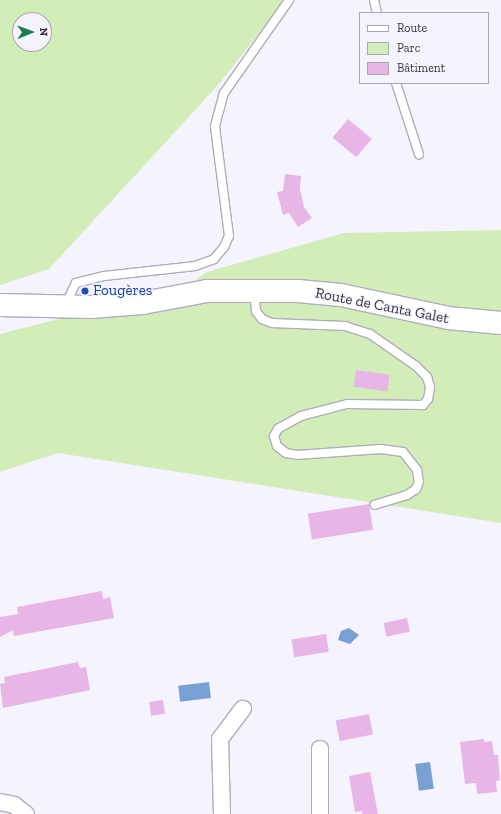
<!DOCTYPE html>
<html>
<head>
<meta charset="utf-8">
<style>
	body { margin:0 }
	#map { position:relative; width:501px; height:814px; overflow:hidden; background:#f5f3fe; font-family:"Zilla Slab",serif }
	div>[style] { position:absolute }
	[style*='--x'] { left:calc(var(--x)*1px); top:calc(var(--y)*1px); width:calc(var(--w)*1px); rotate:calc(var(--a)*1deg) }
	.green>* { inset:0; background:#d2edb8 }
	.water>* { inset:0; background:#76a1d2; transform-origin:0 0 }
	.building>* { inset:0; background:#e7b6e7; transform-origin:0 0 }
	.roads { filter:drop-shadow(1px 0 #afadbd) drop-shadow(-1px 0 #afadbd) drop-shadow(0 1px #afadbd) drop-shadow(0 -1px #afadbd) }
	.service>* { height:8px; margin:-4px; padding:0 4px; transform-origin:4px; border-radius:4px; background:#fff }
	.minor>* { height:16px; margin:-8px; padding:0 8px; transform-origin:8px; border-radius:8px; background:#fff }
	.secondary>* { height:22px; margin:-11px; padding:0 11px; transform-origin:11px; border-radius:11px; background:#fff }
	.dots>* { width:11px; height:11px; translate:-50% -50%; box-sizing:border-box; border:2px solid #f5f3fe; border-radius:50% }
	span { translate:-50% -50%; white-space:nowrap; text-align:center; line-height:1.15; -webkit-text-stroke:3px #f5f3fe; paint-order:stroke }
	.transit-label { font-size:15px; color:#164399 }
	.left { translate:0 -50%; text-align:left }
	.street-label { font-size:15px; color:#36353c }
	.legend { position:absolute; left:359px; top:12px; width:130px; height:72px; box-sizing:border-box; background:#f5f3fe; border:1px solid #a9a7b0; margin:0; padding:5px 7px; list-style:none; font-size:12px; color:#36353c }
	.legend li { display:flex; align-items:center; gap:8px; height:20px }
	.legend b { width:20px; border:1px solid #a9a7b0 }
	.north { position:absolute; left:12px; top:12px; width:40px; height:40px; box-sizing:border-box; background:#f5f3fe; border:1px solid #a9a7b0; border-radius:50%; rotate:89deg; font-size:11px; font-weight:700; line-height:16px; text-align:center; color:#36353c }
	.north::after { content:''; display:block; margin:auto; width:14px; height:18px; background:#187d56; clip-path:polygon(50% 0,100% 100%,50% 72%,0 100%) }
</style>
</head>
<body>
<div id="map">
	<div class="green">
		<i style="clip-path:polygon(evenodd,0 0,285px 0,219px 84px,49px 269px,0 285px,0 0,20px 20px,44px 20px,44px 44px,20px 44px,20px 20px)"></i>
		<i style="clip-path:polygon(501px 230px,501px 523px,58px 453px,0 472px,0 334px,75px 315px,152px 311px,207px 272px,344px 233px)"></i>
	</div>
	<div class="water">
		<i style="clip-path:polygon(349px 628px,359px 635px,350px 644px,338px 640px,341px 631px)"></i>
		<i style="left:209px;top:682px;width:16px;height:31px;rotate:83deg"></i>
		<i style="left:430px;top:762px;width:27px;height:15px;rotate:82deg"></i>
	</div>
	<div class="building">
		<i style="left:348px;top:119px;width:31px;height:24px;rotate:40deg"></i>
		<i style="clip-path:polygon(285px 174px,301px 176px,300px 189px,304px 207px,312px 218px,298px 227px,289px 213px,283px 215px,277px 192px,283px 191px)"></i>
		<i style="left:356px;top:370px;width:34px;height:17px;rotate:8deg"></i>
		<i style="left:369px;top:504px;width:26px;height:62px;rotate:81deg"></i>
		<i style="clip-path:polygon(102px 591px,103px 599px,110px 597px,114px 618px,14px 636px,13px 630px,0 637px,0 617px,18px 614px,17px 607px)"></i>
		<i style="left:407px;top:618px;width:14px;height:24px;rotate:78deg"></i>
		<i style="left:326px;top:634px;width:18px;height:35px;rotate:81deg"></i>
		<i style="clip-path:polygon(78px 662px,80px 668px,86px 667px,90px 690px,3px 708px,0 684px,5px 683px,4px 677px)"></i>
		<i style="left:163px;top:700px;width:14px;height:14px;rotate:82deg"></i>
		<i style="left:369px;top:714px;width:21px;height:34px;rotate:79deg"></i>
		<i style="clip-path:polygon(484px 739px,484px 742px,492px 741px,494px 755px,498px 755px,500px 780px,496px 781px,497px 792px,477px 794px,476px 783px,465px 784px,460px 742px)"></i>
		<i style="clip-path:polygon(370px 772px,378px 814px,362px 814px,362px 811px,355px 812px,349px 776px)"></i>
	</div>
	<div class="roads">
		<div class="service">
			<i style="--x:374;--y:0;--w:13;--a:77"></i>
			<i style="--x:396;--y:83;--w:75;--a:72.1"></i>
			<i style="--x:254;--y:291;--w:20;--a:84"></i>
			<i style="--x:256;--y:311;--w:10;--a:53"></i>
			<i style="--x:262;--y:319;--w:11;--a:22"></i>
			<i style="--x:272;--y:323;--w:73;--a:2.4"></i>
			<i style="--x:345;--y:326;--w:26;--a:18"></i>
			<i style="--x:370;--y:334;--w:56;--a:34.8"></i>
			<i style="--x:416;--y:366;--w:16;--a:45"></i>
			<i style="--x:427;--y:377;--w:10;--a:73"></i>
			<i style="--x:430;--y:387;--w:12;--a:99"></i>
			<i style="--x:428;--y:399;--w:8;--a:130"></i>
			<i style="--x:423;--y:405;--w:76;--a:-179.2"></i>
			<i style="--x:347;--y:404;--w:48;--a:165.4"></i>
			<i style="--x:301;--y:416;--w:26;--a:151"></i>
			<i style="--x:278;--y:429;--w:8;--a:120"></i>
			<i style="--x:274;--y:436;--w:10;--a:73"></i>
			<i style="--x:277;--y:446;--w:11;--a:38"></i>
			<i style="--x:286;--y:453;--w:11;--a:10"></i>
			<i style="--x:297;--y:455;--w:84;--a:-4.1"></i>
			<i style="--x:381;--y:449;--w:22;--a:8"></i>
			<i style="--x:403;--y:452;--w:23;--a:52"></i>
			<i style="--x:417;--y:470;--w:12;--a:81"></i>
			<i style="--x:419;--y:482;--w:8;--a:113"></i>
			<i style="--x:416;--y:489;--w:11;--a:146"></i>
			<i style="--x:407;--y:495;--w:34;--a:163"></i>
			<i style="--x:66;--y:304;--w:23;--a:-65"></i>
			<i style="--x:76;--y:283;--w:29;--a:-14"></i>
			<i style="--x:104;--y:276;--w:92;--a:-6.3"></i>
			<i style="--x:195;--y:266;--w:20;--a:-20"></i>
			<i style="--x:214;--y:259;--w:16;--a:-50"></i>
			<i style="--x:224;--y:247;--w:12;--a:-66"></i>
			<i style="--x:229;--y:236;--w:111;--a:-97.3"></i>
			<i style="--x:215;--y:126;--w:34;--a:-75"></i>
			<i style="--x:224;--y:93;--w:113;--a:-55"></i>
		</div>
		<div class="minor">
			<i style="--x:0;--y:802;--w:14;--a:12"></i>
			<i style="--x:14;--y:805;--w:15;--a:37"></i>
			<i style="--x:222;--y:814;--w:75;--a:-91.5"></i>
			<i style="--x:220;--y:739;--w:38;--a:-53"></i>
			<i style="--x:320;--y:814;--w:65;--a:-90"></i>
		</div>
		<div class="secondary">
			<i style="--x:0;--y:305;--w:91;--a:1.3"></i>
			<i style="--x:91;--y:307;--w:52;--a:-4.4"></i>
			<i style="--x:143;--y:303;--w:65;--a:-10.6"></i>
			<i style="--x:207;--y:291;--w:91;--a:0"></i>
			<i style="--x:298;--y:291;--w:43;--a:5.3"></i>
			<i style="--x:341;--y:295;--w:109;--a:12.1"></i>
			<i style="--x:448;--y:318;--w:53;--a:5.4"></i>
		</div>
	</div>
	<div class="dots">
		<i style="left:85px;top:291px;background:#1a4fb4"></i>
	</div>
	<div class="transit-label">
		<span class="left" style="left:93px;top:291px">Fougères</span>
	</div>
	<div class="street-label">
		<span style="left:382px;top:306px;rotate:11deg">Route de Canta Galet</span>
	</div>
	<ul class="legend">
	<li><b style="height:5px;background:#fff"></b>Route</li>
	<li><b style="height:11px;background:#d2edb8"></b>Parc</li>
	<li><b style="height:11px;background:#e7b6e7"></b>Bâtiment</li>
	</ul>
	<div class="north">N</div>
</div>
</body>
</html>
